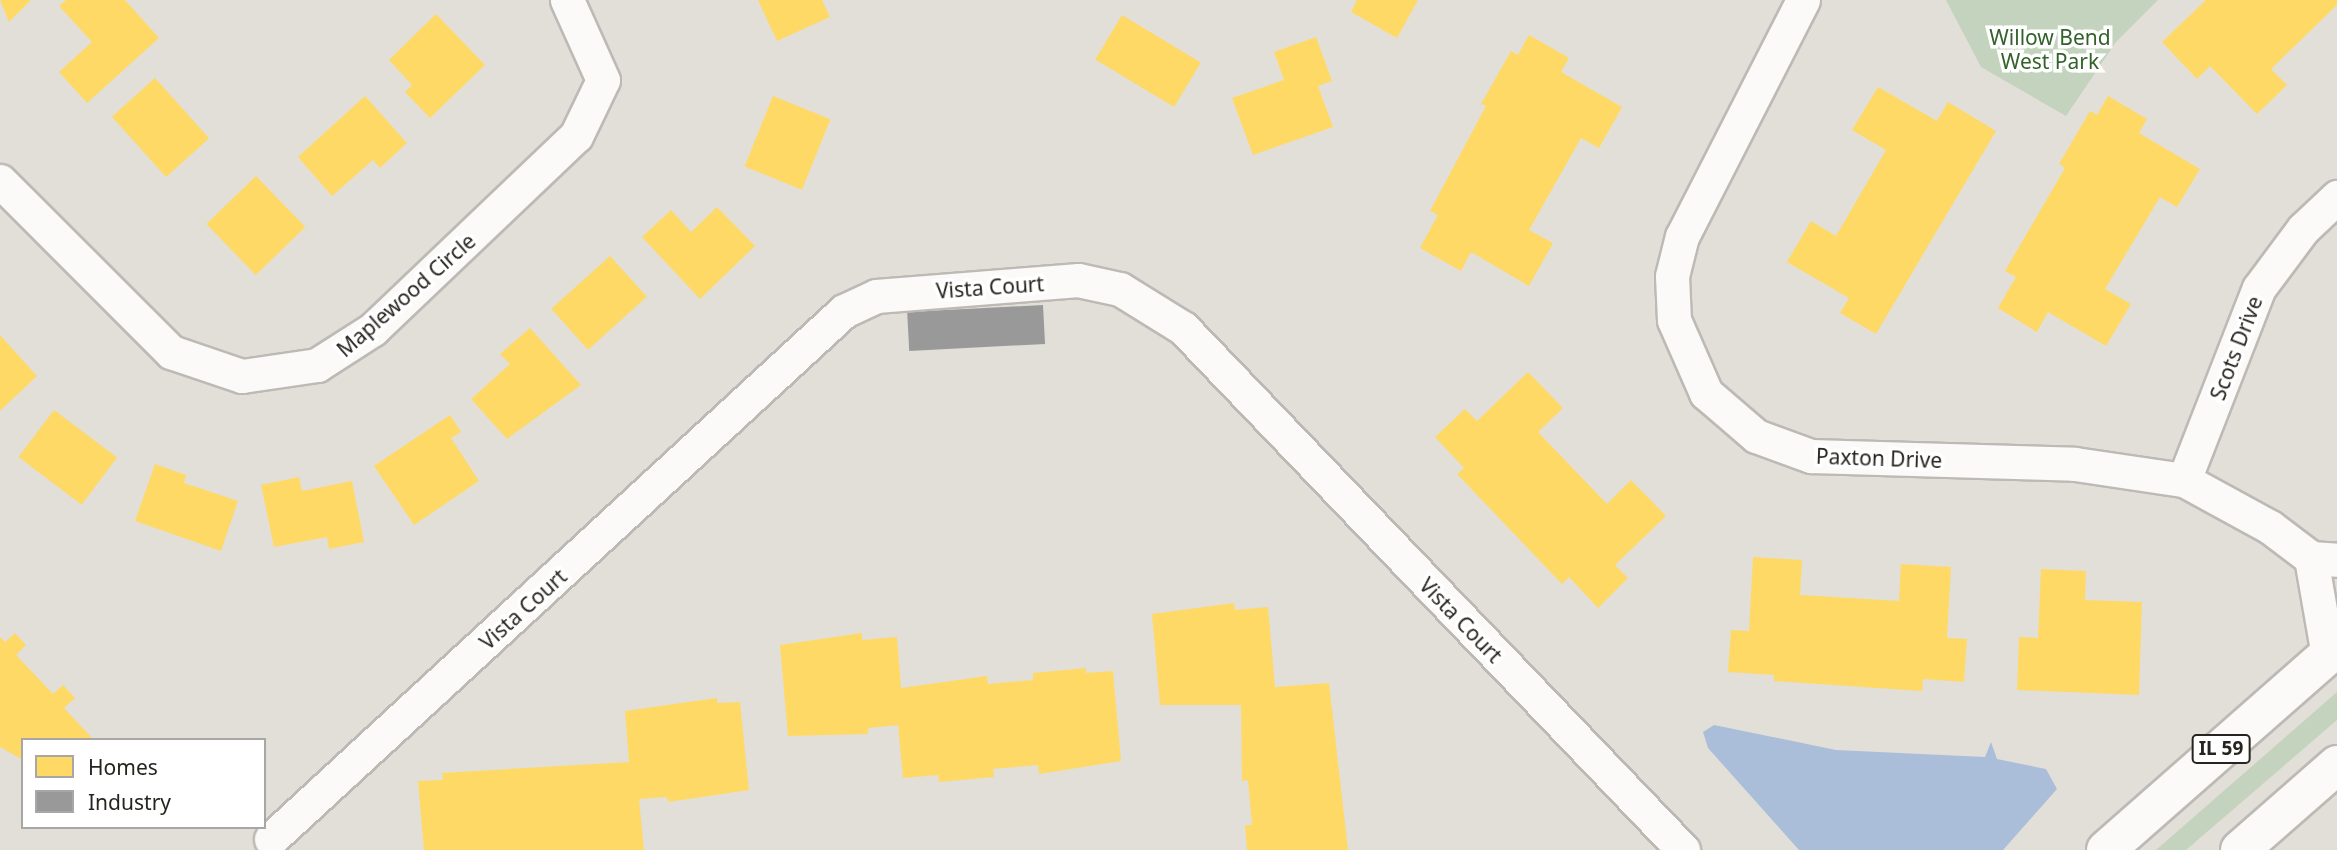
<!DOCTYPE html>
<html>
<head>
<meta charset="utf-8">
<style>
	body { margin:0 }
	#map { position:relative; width:2337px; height:850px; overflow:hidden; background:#e2dfd8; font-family:"Noto Sans",sans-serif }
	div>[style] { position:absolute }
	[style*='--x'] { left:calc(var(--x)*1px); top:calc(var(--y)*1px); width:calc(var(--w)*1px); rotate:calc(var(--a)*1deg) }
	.green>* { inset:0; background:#c4d3bd }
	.water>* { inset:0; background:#abbed9 }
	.homes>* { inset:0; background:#ffd966; transform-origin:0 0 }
	.industry>* { inset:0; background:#999; transform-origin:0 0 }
	.roads { filter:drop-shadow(2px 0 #bdbab5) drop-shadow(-2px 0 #bdbab5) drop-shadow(0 2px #bdbab5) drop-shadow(0 -2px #bdbab5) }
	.street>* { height:33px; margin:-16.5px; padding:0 16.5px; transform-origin:16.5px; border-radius:16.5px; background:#fbfaf9 }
	.primary>* { height:38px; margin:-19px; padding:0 19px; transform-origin:19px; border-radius:19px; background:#fbfaf9 }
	span { translate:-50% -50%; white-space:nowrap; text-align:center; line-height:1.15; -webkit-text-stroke:7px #fff; paint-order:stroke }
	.shield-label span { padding:2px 5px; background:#fff; border:2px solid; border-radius:5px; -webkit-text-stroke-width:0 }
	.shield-label { font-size:19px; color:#27241f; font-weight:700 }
	.park-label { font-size:21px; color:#33622b }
	.street-label { font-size:21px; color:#27241f }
	.legend { position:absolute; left:21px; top:738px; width:245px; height:91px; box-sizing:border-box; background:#fff; border:2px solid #a9a7a5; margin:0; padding:9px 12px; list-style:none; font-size:21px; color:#27241f }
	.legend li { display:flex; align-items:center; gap:14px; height:35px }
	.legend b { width:35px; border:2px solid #a9a7a5 }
</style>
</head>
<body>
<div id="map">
	<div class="green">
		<i style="clip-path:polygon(1946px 0,2158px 0,2116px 42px,2066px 116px,1981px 67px)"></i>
		<i style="clip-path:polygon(2337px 692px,2337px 720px,2186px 850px,2156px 850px)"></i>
	</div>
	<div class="water">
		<i style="clip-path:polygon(1714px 725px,1836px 750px,1985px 757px,1991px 742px,1997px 759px,2046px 769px,2057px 789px,2003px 850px,1799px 850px,1708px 748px,1703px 732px)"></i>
	</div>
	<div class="homes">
		<i style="clip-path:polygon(0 0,31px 0,9px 22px)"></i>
		<i style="clip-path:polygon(66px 0,125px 0,159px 38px,87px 103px,59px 72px,92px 42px,59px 6px)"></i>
		<i style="clip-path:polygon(758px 0,822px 0,830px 17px,777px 41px)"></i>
		<i style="clip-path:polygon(1357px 0,1418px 0,1397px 38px,1351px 12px)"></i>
		<i style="clip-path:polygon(2206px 0,2337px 0,2337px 5px,2271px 69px,2287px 85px,2257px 114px,2210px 66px,2197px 79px,2162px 42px)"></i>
		<i style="clip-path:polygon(436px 14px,485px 65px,430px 118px,405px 92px,412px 85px,389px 60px)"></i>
		<i style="left:1122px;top:15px;width:92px;height:52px;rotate:31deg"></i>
		<i style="clip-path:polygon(1529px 35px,1569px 58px,1561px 72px,1622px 107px,1599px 148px,1581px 138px,1529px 230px,1553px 243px,1529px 286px,1471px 252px,1461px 271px,1420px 248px,1438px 215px,1430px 211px,1486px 106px,1481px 104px,1511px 51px,1518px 55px)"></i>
		<i style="clip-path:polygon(1316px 37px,1332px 81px,1318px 86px,1333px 127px,1253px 155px,1232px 98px,1284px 80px,1274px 52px)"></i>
		<i style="left:155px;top:78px;width:81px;height:58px;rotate:48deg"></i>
		<i style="clip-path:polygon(1878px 87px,1937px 121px,1948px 102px,1996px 131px,1876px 334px,1840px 313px,1849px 298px,1787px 262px,1811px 221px,1836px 236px,1886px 150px,1852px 130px)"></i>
		<i style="clip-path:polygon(365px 96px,407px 143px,380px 168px,373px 160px,332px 196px,298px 157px)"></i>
		<i style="left:773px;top:96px;width:62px;height:76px;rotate:22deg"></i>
		<i style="clip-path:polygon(2108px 96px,2147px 119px,2139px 133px,2200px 169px,2177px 207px,2160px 197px,2105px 289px,2131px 304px,2106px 346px,2048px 312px,2037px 332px,1998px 308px,2016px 277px,2005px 271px,2065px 168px,2059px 164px,2090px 111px,2097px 115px)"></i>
		<i style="left:256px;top:176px;width:71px;height:69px;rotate:46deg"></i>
		<i style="clip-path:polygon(717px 207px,755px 246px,700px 299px,642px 237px,671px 210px,691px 232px)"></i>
		<i style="left:610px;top:256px;width:55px;height:79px;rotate:48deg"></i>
		<i style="clip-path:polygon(530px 328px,581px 385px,507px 439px,471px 399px,510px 364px,500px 354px)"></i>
		<i style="clip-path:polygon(0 335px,37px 376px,0 411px)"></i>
		<i style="clip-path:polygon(1528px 372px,1563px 408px,1538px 432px,1607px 504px,1631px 480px,1666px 516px,1615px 565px,1628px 578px,1598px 608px,1569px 577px,1562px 584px,1457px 474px,1464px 468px,1435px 437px,1465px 409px,1477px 421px)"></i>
		<i style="left:54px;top:410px;width:79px;height:59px;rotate:37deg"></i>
		<i style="clip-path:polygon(450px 415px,461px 432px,451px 438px,479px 481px,414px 525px,374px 466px)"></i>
		<i style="clip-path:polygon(155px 464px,186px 475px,184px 483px,238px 501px,221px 551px,135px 521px)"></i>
		<i style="clip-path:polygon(299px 477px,302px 491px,352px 481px,364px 542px,329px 549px,327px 537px,274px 547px,261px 485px)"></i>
		<i style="clip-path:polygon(1753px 557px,1802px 560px,1800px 595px,1899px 601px,1901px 564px,1951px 567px,1947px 638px,1967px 639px,1964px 682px,1923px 679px,1922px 691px,1774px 681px,1774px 675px,1728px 672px,1731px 630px,1749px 631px)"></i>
		<i style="clip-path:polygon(2041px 569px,2086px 571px,2085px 600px,2142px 602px,2139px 695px,2017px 690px,2019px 637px,2038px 638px)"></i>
		<i style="clip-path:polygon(1234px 603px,1235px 610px,1268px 607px,1275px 687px,1329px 683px,1348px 850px,1247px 850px,1245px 825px,1252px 825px,1248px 780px,1242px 781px,1241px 705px,1160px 705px,1152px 614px)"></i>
		<i style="clip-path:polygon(15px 633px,26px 645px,16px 655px,53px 694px,63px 685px,75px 698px,64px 708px,94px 740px,23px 740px,23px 760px,0 747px,0 637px,5px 642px)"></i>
		<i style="clip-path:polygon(862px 633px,862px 640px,897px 637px,901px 688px,987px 676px,988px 684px,1033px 680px,1033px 673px,1086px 668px,1086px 673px,1113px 671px,1121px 761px,1039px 774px,1038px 765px,993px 769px,994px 777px,939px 782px,938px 775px,903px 778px,898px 725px,868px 728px,868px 734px,788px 736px,780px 645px)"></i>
		<i style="clip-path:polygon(717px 698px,717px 703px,740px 702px,749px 790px,668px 802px,667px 797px,639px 799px,644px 850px,424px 850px,418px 781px,443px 780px,442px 773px,629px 762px,625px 711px)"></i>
	</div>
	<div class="industry">
		<i style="left:1043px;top:305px;width:39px;height:136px;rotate:87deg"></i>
	</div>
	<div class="roads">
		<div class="street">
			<i style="--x:1803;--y:0;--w:265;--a:117.1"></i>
			<i style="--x:1682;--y:236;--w:41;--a:104"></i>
			<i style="--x:1672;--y:276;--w:44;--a:87.4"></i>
			<i style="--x:1674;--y:320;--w:80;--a:66.3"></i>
			<i style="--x:1706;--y:393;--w:66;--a:40.7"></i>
			<i style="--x:1756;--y:436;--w:59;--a:20"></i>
			<i style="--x:1811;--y:456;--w:264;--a:1.7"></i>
			<i style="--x:2075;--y:464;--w:110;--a:8.4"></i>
			<i style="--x:2184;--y:480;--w:98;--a:28.7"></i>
			<i style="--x:2270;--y:527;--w:51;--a:37.1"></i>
			<i style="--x:2311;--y:558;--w:26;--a:4"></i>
			<i style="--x:0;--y:181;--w:242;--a:45"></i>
			<i style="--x:171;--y:352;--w:75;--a:18.7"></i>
			<i style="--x:242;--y:376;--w:76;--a:-8.3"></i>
			<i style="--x:317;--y:365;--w:67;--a:-32.7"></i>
			<i style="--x:373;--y:329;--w:280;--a:-43.6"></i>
			<i style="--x:576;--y:136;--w:62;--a:-64.3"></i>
			<i style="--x:603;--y:80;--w:88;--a:-114.2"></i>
			<i style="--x:2184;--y:480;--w:206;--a:-68.7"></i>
			<i style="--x:2259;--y:288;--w:74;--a:-53.3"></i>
			<i style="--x:2303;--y:229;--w:47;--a:-43.3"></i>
			<i style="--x:2311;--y:558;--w:98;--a:80.1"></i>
			<i style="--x:271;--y:839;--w:779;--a:-42.66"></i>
			<i style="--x:844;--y:311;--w:35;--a:-25"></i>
			<i style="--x:876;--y:296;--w:203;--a:-4.5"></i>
			<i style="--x:1078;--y:280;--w:43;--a:12.1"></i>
			<i style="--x:1120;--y:289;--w:74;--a:31.8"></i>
			<i style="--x:1183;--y:328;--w:723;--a:46.23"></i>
		</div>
		<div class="primary">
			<i style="--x:2106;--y:850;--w:308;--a:-41.3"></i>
			<i style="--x:2240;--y:850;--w:129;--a:-41.2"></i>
		</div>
	</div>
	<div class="shield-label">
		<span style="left:2221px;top:749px">IL 59</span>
	</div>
	<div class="park-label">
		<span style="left:2050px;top:49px">Willow Bend<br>West Park</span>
	</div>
	<div class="street-label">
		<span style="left:990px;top:287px;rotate:-4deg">Vista Court</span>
		<span style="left:406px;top:295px;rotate:-41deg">Maplewood Circle</span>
		<span style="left:2236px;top:348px;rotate:-69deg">Scots Drive</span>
		<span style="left:1879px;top:458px;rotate:2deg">Paxton Drive</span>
		<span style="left:523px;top:609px;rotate:-42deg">Vista Court</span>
		<span style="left:1461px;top:620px;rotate:46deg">Vista Court</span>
	</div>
	<ul class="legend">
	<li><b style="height:19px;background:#ffd966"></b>Homes</li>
	<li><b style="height:19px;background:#999"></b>Industry</li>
	</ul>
</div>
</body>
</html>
